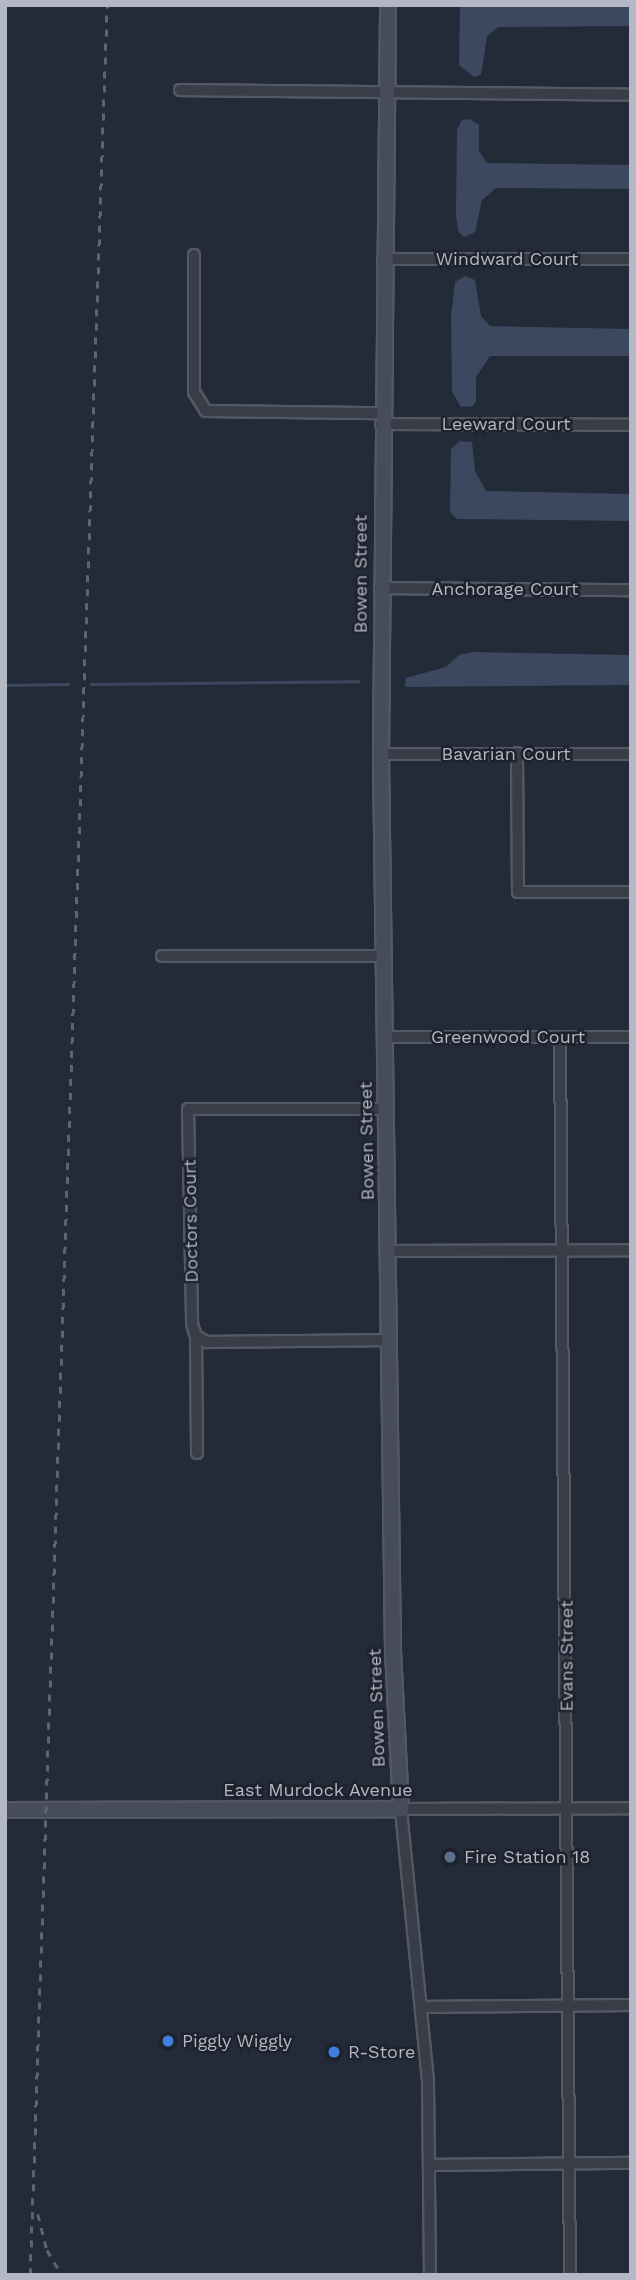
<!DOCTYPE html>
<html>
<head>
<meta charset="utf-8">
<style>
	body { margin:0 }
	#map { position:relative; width:636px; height:2280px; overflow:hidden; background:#242b38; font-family:"Work Sans",sans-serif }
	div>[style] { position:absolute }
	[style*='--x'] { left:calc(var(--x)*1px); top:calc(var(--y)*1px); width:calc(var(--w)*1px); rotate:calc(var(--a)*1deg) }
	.water>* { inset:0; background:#3b485f }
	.stream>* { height:2.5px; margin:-1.25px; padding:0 1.25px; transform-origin:1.25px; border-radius:1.25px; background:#3b485f }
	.roads { filter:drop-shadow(2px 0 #535863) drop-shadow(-2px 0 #535863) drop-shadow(0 2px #535863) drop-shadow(0 -2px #535863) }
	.street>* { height:10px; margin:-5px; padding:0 5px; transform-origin:5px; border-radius:5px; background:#383d48 }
	.secondary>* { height:14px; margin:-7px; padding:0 7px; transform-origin:7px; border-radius:7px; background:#464c5b }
	.rail>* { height:2.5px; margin-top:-1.25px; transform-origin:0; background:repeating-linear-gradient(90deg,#5c6371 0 7px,transparent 0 14px) }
	.dots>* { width:19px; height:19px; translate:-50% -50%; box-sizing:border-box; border:4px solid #1d222d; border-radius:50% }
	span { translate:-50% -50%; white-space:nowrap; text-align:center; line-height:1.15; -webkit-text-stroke:5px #1d222d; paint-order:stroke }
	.street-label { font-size:18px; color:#b3b8c4 }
	.poi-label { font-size:18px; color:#b3b8c4 }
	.left { translate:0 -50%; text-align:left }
	.frame { position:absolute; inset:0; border:7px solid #b3b8c4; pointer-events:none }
</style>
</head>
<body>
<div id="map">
	<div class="water">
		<i style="clip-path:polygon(460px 5px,631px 5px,631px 26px,498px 27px,487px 36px,481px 75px,474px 77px,459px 65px)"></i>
		<i style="clip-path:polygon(470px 119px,479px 125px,479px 151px,487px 163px,631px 165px,631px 189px,496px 188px,482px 200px,475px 232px,464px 237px,458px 231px,456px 215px,457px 130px,462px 120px)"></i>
		<i style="clip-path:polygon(465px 276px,475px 280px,481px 316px,490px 326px,631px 329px,631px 356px,490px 356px,476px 377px,476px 401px,473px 406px,461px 407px,452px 392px,451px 317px,455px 282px)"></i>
		<i style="clip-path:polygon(460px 441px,472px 442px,475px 471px,486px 491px,631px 494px,631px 521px,457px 519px,450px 512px,451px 449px)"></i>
		<i style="clip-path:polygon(473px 652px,631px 655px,631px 685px,405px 687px,406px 678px,446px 667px,459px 655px)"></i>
	</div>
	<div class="stream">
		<i style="--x:91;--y:684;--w:267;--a:-0.6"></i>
		<i style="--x:5;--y:685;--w:63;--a:-0.9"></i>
	</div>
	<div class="roads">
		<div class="street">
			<i style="--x:180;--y:90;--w:451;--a:0.6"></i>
			<i style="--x:194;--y:255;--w:137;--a:90"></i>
			<i style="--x:194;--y:392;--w:22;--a:58"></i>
			<i style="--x:206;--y:411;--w:175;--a:0.7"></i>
			<i style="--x:383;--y:259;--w:248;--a:0"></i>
			<i style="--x:381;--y:424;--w:250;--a:0.2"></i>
			<i style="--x:380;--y:588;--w:251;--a:0.5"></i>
			<i style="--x:517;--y:753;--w:139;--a:89.6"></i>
			<i style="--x:518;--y:892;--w:113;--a:0"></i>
			<i style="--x:381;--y:754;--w:250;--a:0"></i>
			<i style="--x:162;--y:956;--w:222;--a:0"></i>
			<i style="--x:385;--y:1037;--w:246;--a:0"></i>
			<i style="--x:560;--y:1037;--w:1238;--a:89.54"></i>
			<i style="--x:386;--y:1109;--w:198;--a:180"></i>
			<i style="--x:188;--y:1109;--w:215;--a:88.9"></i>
			<i style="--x:192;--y:1324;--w:13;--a:72"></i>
			<i style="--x:196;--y:1336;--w:13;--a:29"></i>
			<i style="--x:207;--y:1342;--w:182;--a:-0.6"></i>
			<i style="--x:388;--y:1251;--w:243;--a:-0.2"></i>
			<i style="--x:196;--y:1336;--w:117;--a:89.5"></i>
			<i style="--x:421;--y:2007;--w:210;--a:-0.5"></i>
			<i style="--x:430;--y:2165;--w:201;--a:-0.6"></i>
			<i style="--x:430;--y:2275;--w:194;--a:-90.6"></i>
			<i style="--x:428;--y:2081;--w:273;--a:-95.7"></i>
			<i style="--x:401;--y:1809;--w:230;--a:-0.2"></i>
		</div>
		<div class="secondary">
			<i style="--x:5;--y:1810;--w:396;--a:-0.1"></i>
			<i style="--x:401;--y:1809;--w:159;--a:-92.9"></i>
			<i style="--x:393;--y:1650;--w:896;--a:-90.77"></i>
			<i style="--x:381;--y:754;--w:749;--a:-89.46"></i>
		</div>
	</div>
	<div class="rail">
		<i style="--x:38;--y:2214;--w:37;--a:76"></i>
		<i style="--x:47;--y:2250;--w:29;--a:59"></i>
		<i style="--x:30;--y:2275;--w:2271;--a:-88.06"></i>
	</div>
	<div class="dots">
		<i style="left:450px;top:1857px;background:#5c6f8a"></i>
		<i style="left:168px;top:2041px;background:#3f7fe0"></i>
		<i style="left:334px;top:2052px;background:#3f7fe0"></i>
	</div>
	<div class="street-label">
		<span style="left:507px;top:259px">Windward Court</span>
		<span style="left:506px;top:424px">Leeward Court</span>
		<span style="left:361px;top:574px;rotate:-90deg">Bowen Street</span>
		<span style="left:505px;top:589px">Anchorage Court</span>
		<span style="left:506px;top:754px">Bavarian Court</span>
		<span style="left:508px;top:1037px">Greenwood Court</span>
		<span style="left:367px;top:1141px;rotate:-91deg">Bowen Street</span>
		<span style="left:191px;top:1221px;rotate:-91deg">Doctors Court</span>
		<span style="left:567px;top:1656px;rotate:-90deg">Evans Street</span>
		<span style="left:377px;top:1708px;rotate:-92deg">Bowen Street</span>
		<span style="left:318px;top:1790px">East Murdock Avenue</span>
	</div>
	<div class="poi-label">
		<span class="left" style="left:464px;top:1857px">Fire Station 18</span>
		<span class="left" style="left:182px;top:2041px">Piggly Wiggly</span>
		<span class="left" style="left:348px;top:2052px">R-Store</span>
	</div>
	<div class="frame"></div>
</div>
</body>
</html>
